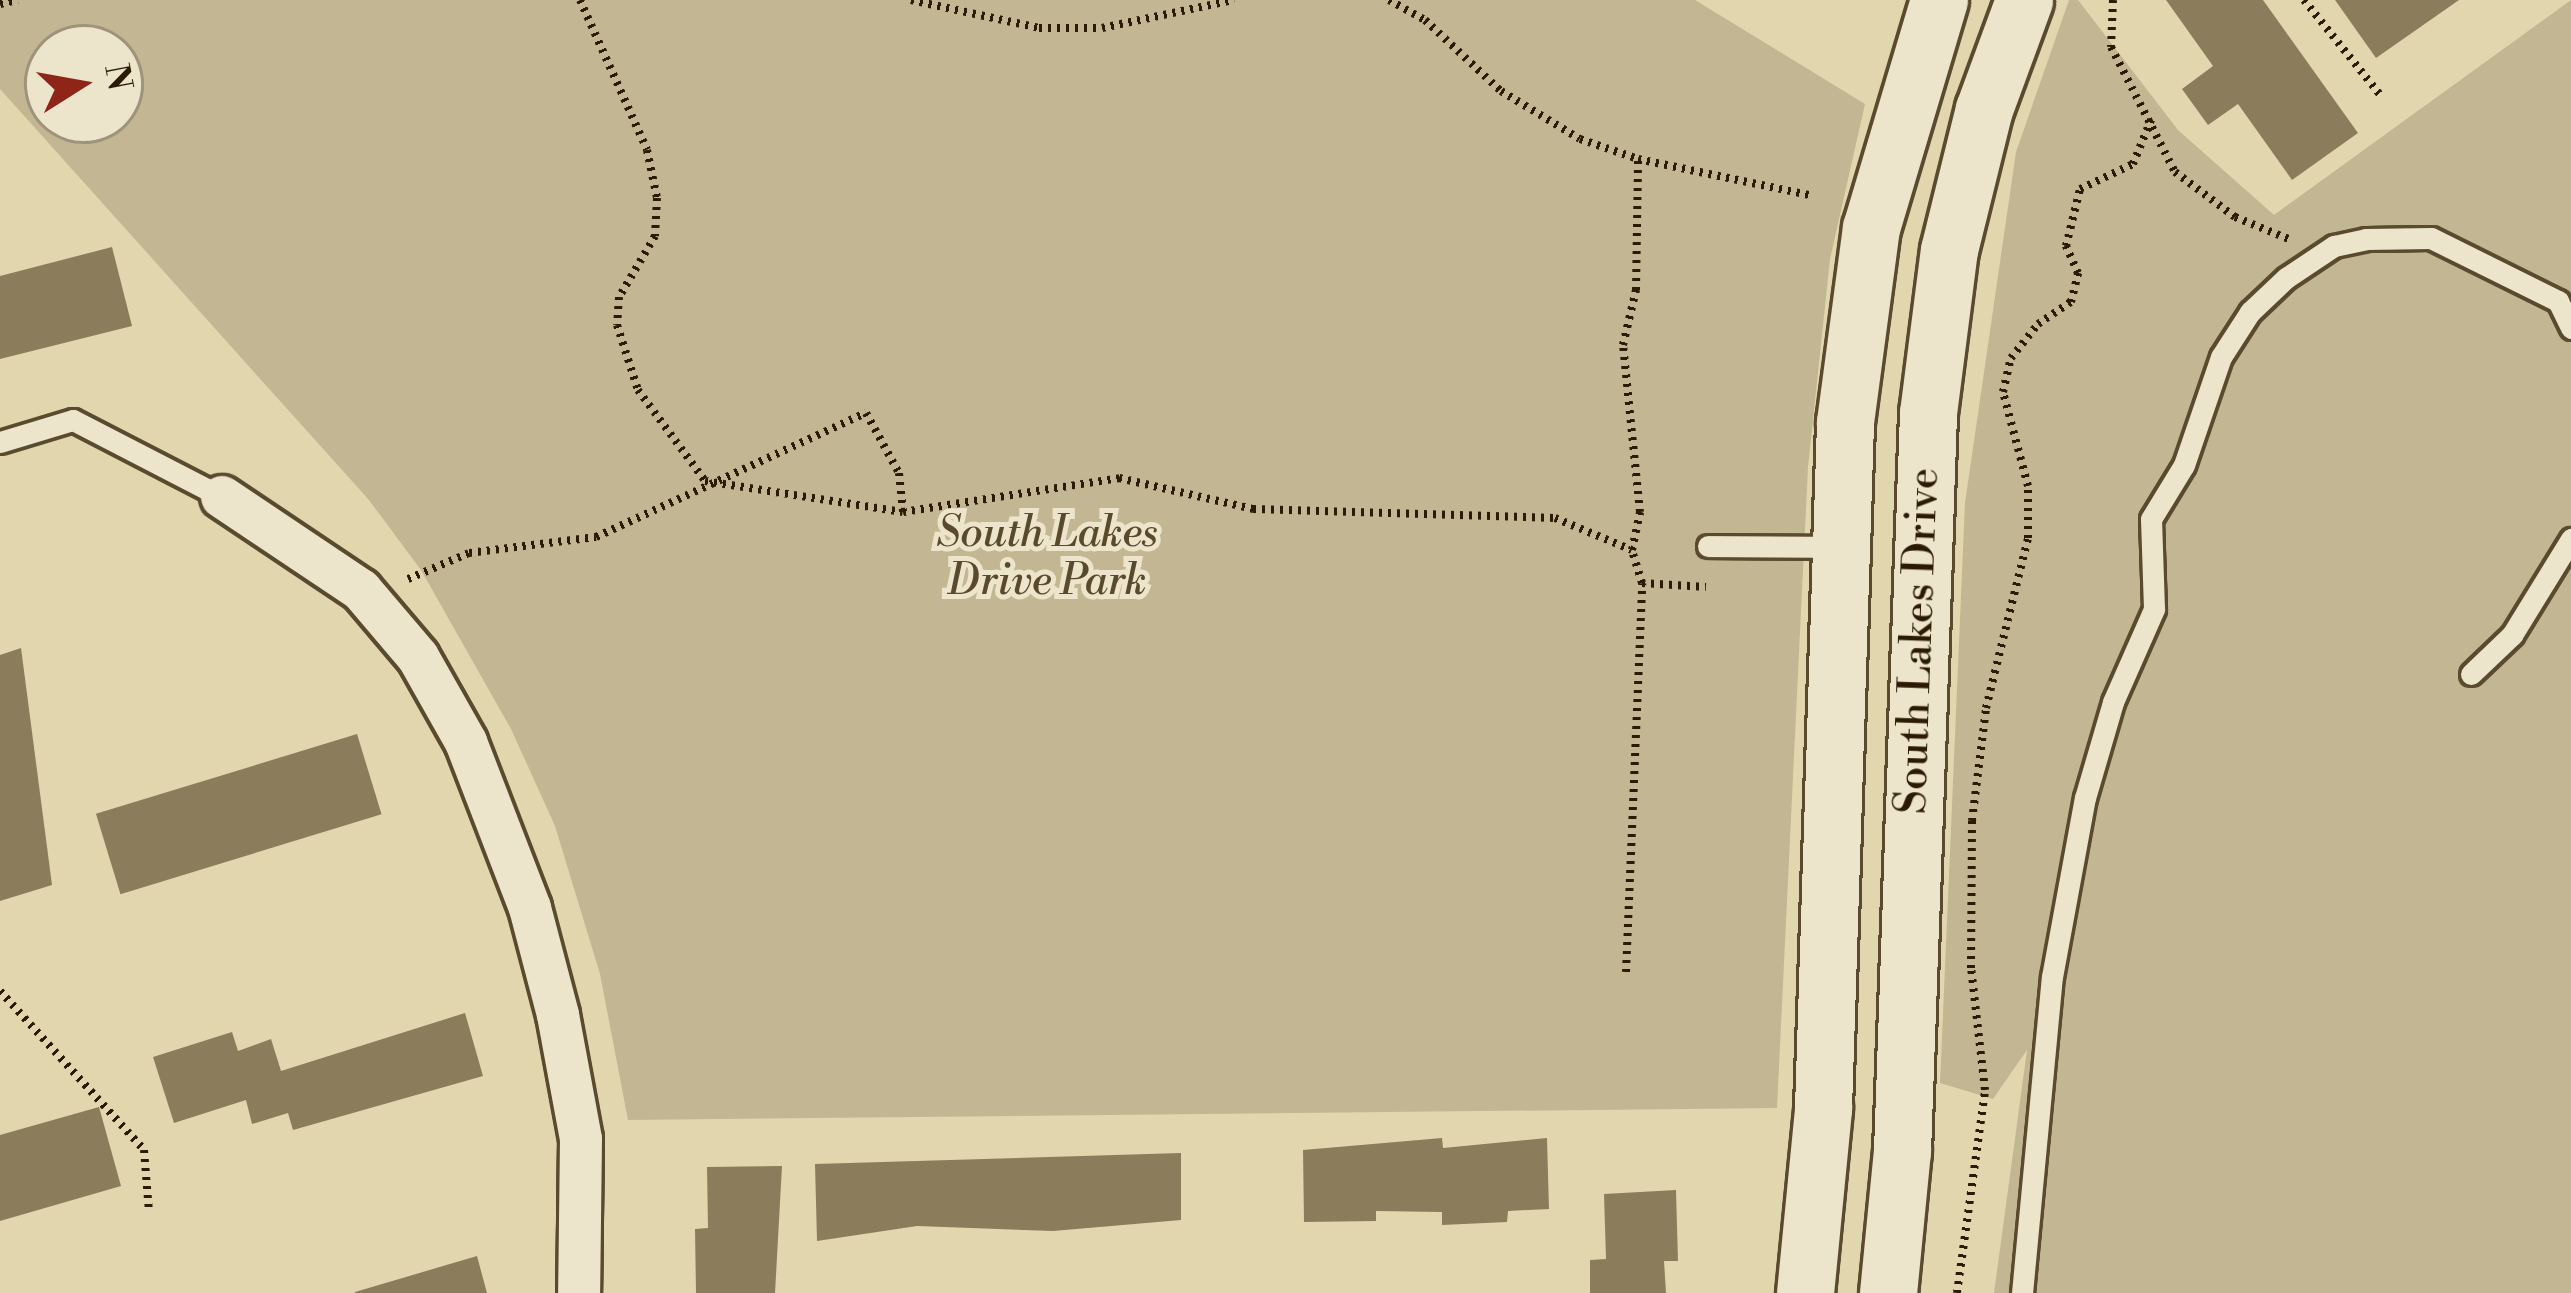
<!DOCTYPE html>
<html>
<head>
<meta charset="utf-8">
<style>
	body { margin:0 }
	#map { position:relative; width:2571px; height:1293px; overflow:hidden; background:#e2d6af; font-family:"Libre Bodoni",serif }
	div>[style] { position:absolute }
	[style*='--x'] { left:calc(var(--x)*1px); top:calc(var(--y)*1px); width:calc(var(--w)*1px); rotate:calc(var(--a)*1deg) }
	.green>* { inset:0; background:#c3b692 }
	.building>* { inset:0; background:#8b7c5c; transform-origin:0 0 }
	.path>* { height:8px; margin-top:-4px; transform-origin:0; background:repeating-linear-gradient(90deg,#2c1b03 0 3px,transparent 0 9px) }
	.roads { filter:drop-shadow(3px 0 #5a4a2e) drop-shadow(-3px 0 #5a4a2e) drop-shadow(0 3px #5a4a2e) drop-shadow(0 -3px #5a4a2e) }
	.service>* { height:21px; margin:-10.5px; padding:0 10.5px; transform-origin:10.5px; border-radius:10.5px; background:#ece4cb }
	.minor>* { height:42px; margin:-21px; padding:0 21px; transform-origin:21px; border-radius:21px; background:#ece4cb }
	.secondary>* { height:57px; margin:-28.5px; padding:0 28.5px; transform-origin:28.5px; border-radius:28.5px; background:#ece4cb }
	span { translate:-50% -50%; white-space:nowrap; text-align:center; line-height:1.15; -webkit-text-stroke:10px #ece4cb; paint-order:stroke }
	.park-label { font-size:42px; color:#594a2e; font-style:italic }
	.street-label { font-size:42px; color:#2c1b03 }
	.north { position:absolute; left:24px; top:24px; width:120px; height:120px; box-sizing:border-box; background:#ece4cb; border:3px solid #9f947b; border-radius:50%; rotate:79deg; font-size:33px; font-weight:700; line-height:48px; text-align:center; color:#2c1b03 }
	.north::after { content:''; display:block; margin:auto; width:42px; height:54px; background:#8f2418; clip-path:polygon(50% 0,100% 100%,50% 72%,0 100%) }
</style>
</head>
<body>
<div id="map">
	<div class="green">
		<i style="clip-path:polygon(evenodd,0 0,1695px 0,1865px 104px,1830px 259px,1808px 467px,1777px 1108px,628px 1120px,600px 974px,555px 826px,511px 729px,421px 570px,369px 500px,0 89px,0 0,48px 48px,120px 48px,120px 120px,48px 120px,48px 48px)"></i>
		<i style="clip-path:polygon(2069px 0,2078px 0,2178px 130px,2274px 215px,2571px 0,2571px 1293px,1994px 1293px,2027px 1050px,1993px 1099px,1940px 1083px,1965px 503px,2016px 152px)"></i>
	</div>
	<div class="building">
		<i style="clip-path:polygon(2166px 0,2263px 0,2358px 133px,2292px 180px,2238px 104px,2208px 125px,2182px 89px,2213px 66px)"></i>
		<i style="clip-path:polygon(2335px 0,2459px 0,2376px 58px)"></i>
		<i style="clip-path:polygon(112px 247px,132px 326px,0 359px,0 276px)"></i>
		<i style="clip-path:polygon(21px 648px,52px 885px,0 901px,0 655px)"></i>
		<i style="left:357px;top:734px;width:84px;height:273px;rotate:73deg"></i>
		<i style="clip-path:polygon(465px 1013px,483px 1076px,293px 1130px,288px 1113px,252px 1124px,246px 1100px,174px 1123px,153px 1057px,232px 1032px,238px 1051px,271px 1039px,281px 1071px)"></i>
		<i style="clip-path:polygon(99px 1107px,121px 1186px,0 1221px,0 1135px)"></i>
		<i style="clip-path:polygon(1442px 1138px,1443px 1148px,1547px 1138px,1549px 1209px,1508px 1211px,1507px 1222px,1442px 1225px,1442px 1212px,1376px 1211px,1376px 1221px,1304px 1222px,1303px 1150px)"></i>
		<i style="clip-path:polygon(1181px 1153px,1181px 1220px,1053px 1231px,917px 1226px,817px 1241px,815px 1164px)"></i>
		<i style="clip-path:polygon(782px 1166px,775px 1293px,696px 1293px,695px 1229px,708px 1228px,707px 1167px)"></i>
		<i style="clip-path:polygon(1676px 1190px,1678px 1261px,1664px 1261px,1666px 1293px,1590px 1293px,1590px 1260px,1606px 1259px,1604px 1194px)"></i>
		<i style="clip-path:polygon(477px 1256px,487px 1293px,355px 1293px,355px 1292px)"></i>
	</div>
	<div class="path">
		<i style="--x:580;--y:0;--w:164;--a:65.9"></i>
		<i style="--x:647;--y:150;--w:49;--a:78.2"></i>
		<i style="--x:657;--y:198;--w:38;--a:93"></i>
		<i style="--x:655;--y:236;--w:71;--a:120.5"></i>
		<i style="--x:619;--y:297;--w:28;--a:94"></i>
		<i style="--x:617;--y:325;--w:68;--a:72.1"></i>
		<i style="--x:638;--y:390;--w:113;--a:53.6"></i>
		<i style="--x:705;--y:481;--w:200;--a:8.9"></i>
		<i style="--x:903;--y:512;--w:219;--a:-8.9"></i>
		<i style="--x:1119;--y:478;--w:138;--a:13"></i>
		<i style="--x:1253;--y:509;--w:302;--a:1.7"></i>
		<i style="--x:1555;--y:518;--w:83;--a:22.6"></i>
		<i style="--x:911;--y:0;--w:131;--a:12.3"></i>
		<i style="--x:1039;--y:28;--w:63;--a:0"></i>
		<i style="--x:1102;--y:28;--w:135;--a:-12"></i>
		<i style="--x:1389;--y:0;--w:41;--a:29.1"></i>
		<i style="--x:1425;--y:20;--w:104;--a:43.1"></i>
		<i style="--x:1501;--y:91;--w:92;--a:31.3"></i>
		<i style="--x:1580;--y:139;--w:61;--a:19"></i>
		<i style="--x:1638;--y:159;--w:179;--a:11.9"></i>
		<i style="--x:2113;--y:0;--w:47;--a:92.4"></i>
		<i style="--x:2111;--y:47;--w:140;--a:62.9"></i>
		<i style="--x:2175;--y:172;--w:75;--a:36.9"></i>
		<i style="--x:2235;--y:217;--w:61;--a:22.3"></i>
		<i style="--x:2304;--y:0;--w:124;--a:51.2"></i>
		<i style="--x:0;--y:4;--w:18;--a:-13"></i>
		<i style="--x:408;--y:579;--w:66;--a:-23.1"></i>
		<i style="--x:469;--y:553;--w:128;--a:-7.2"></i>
		<i style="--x:596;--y:537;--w:297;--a:-24.7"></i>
		<i style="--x:866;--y:413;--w:68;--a:61.2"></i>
		<i style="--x:899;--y:473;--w:39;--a:84"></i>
		<i style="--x:1642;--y:583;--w:64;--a:3.6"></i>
		<i style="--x:1626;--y:972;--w:389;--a:-87.6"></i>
		<i style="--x:1642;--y:583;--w:34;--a:-107"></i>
		<i style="--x:1632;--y:550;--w:39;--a:-78"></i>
		<i style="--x:1640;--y:512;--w:168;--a:-95.8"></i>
		<i style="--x:1623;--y:345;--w:57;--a:-76.7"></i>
		<i style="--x:1636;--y:290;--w:131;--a:-89.1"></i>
		<i style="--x:0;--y:991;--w:215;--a:47.8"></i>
		<i style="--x:144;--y:1150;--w:62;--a:85.4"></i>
		<i style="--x:1957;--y:1293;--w:205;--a:-82.1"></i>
		<i style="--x:1985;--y:1090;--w:123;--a:-96.5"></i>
		<i style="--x:1971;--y:968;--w:147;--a:-89.6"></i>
		<i style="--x:1972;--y:821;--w:114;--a:-82.9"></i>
		<i style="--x:1986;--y:708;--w:175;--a:-76.1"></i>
		<i style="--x:2028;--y:538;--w:52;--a:-90"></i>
		<i style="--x:2028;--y:486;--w:97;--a:-104.9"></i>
		<i style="--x:2003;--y:392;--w:35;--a:-77"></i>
		<i style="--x:2011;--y:358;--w:43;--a:-51.5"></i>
		<i style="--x:2038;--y:324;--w:40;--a:-34"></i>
		<i style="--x:2071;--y:302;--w:30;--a:-76"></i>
		<i style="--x:2078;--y:273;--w:30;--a:-114"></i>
		<i style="--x:2066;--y:246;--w:59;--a:-76.2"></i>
		<i style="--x:2080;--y:189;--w:59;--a:-25.3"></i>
		<i style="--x:2133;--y:164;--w:48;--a:-67.8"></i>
	</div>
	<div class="roads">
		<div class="service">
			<i style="--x:0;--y:442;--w:76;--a:-16.8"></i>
			<i style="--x:73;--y:420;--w:168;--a:27.3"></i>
			<i style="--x:1708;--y:546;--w:131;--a:0.4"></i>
			<i style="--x:2471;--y:674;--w:57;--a:-43.6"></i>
			<i style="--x:2512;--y:635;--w:113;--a:-58.4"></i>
			<i style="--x:2022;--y:1293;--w:317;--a:-84.6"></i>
			<i style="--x:2052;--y:977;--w:182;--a:-79.6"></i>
			<i style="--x:2085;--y:798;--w:100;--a:-73.7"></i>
			<i style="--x:2113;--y:702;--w:102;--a:-66.2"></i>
			<i style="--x:2154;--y:609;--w:90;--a:-91.9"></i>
			<i style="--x:2151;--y:519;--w:63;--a:-58.6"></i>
			<i style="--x:2184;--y:465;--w:114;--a:-71.1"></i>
			<i style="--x:2221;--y:357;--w:54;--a:-57.2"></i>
			<i style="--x:2250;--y:312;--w:50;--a:-43.4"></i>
			<i style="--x:2286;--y:278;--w:58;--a:-33.7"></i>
			<i style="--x:2334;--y:246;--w:33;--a:-12"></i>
			<i style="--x:2366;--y:239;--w:65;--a:-0.9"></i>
			<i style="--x:2431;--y:238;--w:142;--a:26.4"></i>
			<i style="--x:2558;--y:301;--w:30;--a:64"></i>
		</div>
		<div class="minor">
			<i style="--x:222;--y:497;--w:167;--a:33.8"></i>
			<i style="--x:361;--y:590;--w:88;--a:49.6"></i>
			<i style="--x:418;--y:657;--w:98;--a:60.5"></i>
			<i style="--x:466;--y:742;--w:178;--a:68.9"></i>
			<i style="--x:530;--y:908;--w:111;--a:75.3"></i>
			<i style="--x:558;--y:1015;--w:126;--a:79.5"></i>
			<i style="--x:581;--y:1139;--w:154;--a:90.7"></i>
		</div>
		<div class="secondary">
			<i style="--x:1805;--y:1293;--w:186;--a:-84.4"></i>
			<i style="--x:1823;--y:1108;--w:686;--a:-88.16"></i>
			<i style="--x:1845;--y:422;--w:196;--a:-82.4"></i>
			<i style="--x:1871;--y:228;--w:238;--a:-73.4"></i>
			<i style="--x:1888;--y:1293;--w:143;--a:-84.4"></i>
			<i style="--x:1902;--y:1151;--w:738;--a:-87.98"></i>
			<i style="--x:1928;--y:413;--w:164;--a:-82.7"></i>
			<i style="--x:1949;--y:250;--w:145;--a:-76.1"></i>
			<i style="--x:1984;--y:109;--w:116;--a:-69.8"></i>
		</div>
	</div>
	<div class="park-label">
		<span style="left:1047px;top:558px">South Lakes<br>Drive Park</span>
	</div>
	<div class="street-label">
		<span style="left:1919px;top:641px;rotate:-88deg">South Lakes Drive</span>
	</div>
	<div class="north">N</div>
</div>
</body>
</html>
